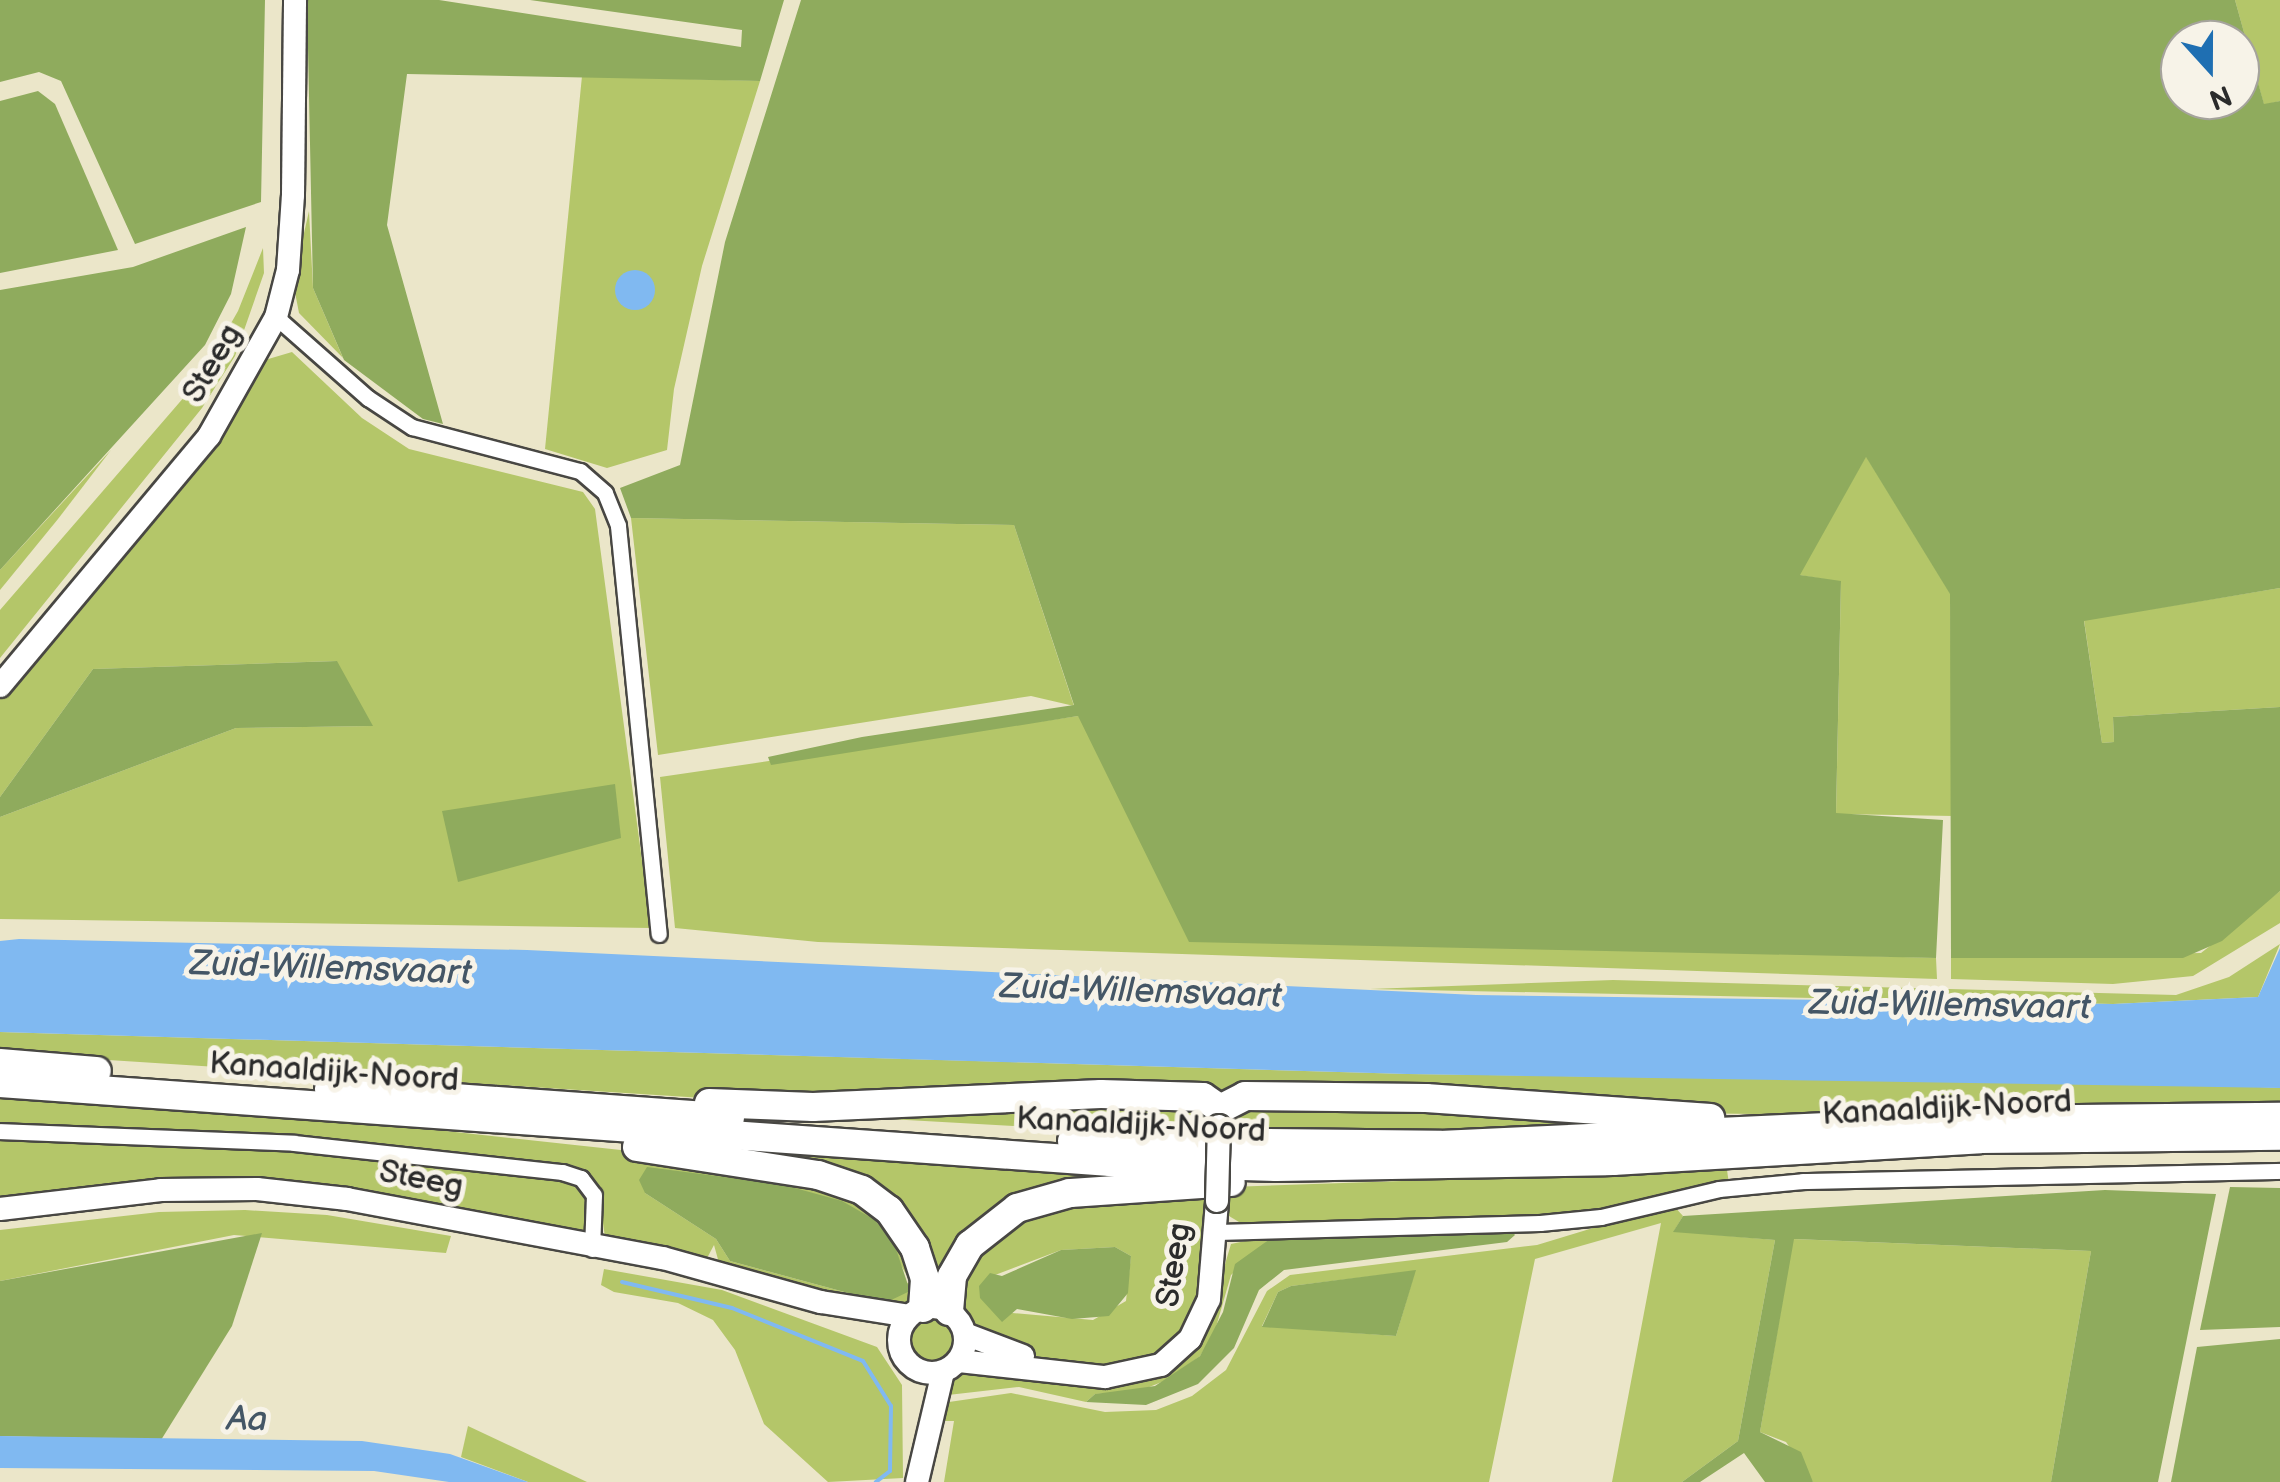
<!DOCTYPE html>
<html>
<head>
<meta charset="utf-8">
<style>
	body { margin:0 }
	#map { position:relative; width:2280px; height:1482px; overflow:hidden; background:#ebe6c9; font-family:"Balsamiq Sans",sans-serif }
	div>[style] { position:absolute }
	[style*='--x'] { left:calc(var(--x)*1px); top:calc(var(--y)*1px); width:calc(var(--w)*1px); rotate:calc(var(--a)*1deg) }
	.green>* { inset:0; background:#b4c669 }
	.round { border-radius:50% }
	.forest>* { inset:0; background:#8fab5d }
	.water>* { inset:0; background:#80b9f1 }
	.stream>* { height:4px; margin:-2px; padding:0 2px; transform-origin:2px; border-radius:2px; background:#80b9f1 }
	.roads { filter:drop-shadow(2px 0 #484743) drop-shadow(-2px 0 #484743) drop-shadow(0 2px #484743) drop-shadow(0 -2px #484743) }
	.street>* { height:15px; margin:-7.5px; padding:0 7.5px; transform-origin:7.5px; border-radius:7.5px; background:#fff }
	.secondary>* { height:22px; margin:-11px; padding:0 11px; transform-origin:11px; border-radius:11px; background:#fff }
	.secondary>.ring { margin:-11px; padding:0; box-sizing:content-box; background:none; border:22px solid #fff; border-radius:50% }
	.highway>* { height:28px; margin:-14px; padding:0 14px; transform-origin:14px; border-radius:14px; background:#fff }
	.bridges { filter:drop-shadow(2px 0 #484743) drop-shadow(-2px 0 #484743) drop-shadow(0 2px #484743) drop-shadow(0 -2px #484743) }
	.secondary-bridge>* { height:22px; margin:-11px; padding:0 11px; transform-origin:11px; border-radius:11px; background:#fff }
	span { translate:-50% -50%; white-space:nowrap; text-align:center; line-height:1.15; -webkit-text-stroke:10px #f7f3e8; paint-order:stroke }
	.street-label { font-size:32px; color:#2b2b2b }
	.water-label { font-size:35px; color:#445666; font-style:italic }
	.north { position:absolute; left:2160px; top:20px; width:100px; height:100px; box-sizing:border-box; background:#f7f3e8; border:2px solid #a5a39c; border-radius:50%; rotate:159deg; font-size:28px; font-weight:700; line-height:40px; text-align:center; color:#2b2b2b }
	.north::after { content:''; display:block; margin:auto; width:35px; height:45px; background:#1f6fb2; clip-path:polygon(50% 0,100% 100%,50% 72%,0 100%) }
</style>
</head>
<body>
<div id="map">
	<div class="green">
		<i style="clip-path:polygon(2235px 0,2280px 0,2280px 101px,2264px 105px)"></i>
		<i style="clip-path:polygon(582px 76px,760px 81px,702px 266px,674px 389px,667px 450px,607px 468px,545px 449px)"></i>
		<i style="clip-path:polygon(309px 211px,313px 288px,343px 358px,299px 313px,293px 282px)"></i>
		<i style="clip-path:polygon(263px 248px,264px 273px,235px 356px,202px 408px,0 658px,0 610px,198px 381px,238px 311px)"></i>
		<i style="clip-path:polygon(292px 352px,362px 418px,409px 449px,583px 492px,595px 509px,651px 928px,0 919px,0 817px,236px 728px,372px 726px,336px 661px,93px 669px,0 797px,0 699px,222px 432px,265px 360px)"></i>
		<i style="clip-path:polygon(111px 450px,58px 519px,0 590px,0 570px)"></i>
		<i style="clip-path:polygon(1866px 456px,1950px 593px,1954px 816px,1836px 814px,1841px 582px,1799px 575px)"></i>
		<i style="clip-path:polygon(631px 518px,1014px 525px,1074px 706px,1031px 696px,658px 755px)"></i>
		<i style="clip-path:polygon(2280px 588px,2280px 707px,2113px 717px,2114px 742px,2102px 743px,2084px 620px)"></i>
		<i style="clip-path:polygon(1078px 716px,1674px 950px,1936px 958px,1937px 979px,818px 942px,675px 928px,660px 777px)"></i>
		<i style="clip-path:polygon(2280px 891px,2280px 923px,2193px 976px,2113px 984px,1951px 979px,1951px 958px,2201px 953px)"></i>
		<i style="clip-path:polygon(2280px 944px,2258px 997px,2113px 1004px,1370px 989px,1613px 980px,2176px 995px,2229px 977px)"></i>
		<i style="clip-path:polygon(0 1032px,1408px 1074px,2220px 1085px,2280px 1088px,2280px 1106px,1756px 1114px,750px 1101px,0 1053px)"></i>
		<i style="clip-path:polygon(evenodd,0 1092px,281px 1113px,630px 1151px,863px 1198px,914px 1259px,910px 1308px,892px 1311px,719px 1263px,714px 1245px,706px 1260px,605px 1237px,600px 1203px,576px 1171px,0 1126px,0 1092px,645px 1193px,875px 1220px,910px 1281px,885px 1303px,730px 1261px,716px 1239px,645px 1193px)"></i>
		<i style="clip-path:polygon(1160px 1099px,1208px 1113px,1209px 1137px,782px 1113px)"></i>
		<i style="clip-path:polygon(1241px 1104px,1720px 1123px,1231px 1138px)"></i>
		<i style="clip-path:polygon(0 1135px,302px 1148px,574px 1180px,588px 1194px,585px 1235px,345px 1194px,0 1202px)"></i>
		<i style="clip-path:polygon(638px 1141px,1229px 1177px,1018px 1202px,941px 1302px,893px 1209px)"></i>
		<i style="clip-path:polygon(1727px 1170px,1729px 1184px,1570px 1216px,1244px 1225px,1229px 1216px,1229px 1187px)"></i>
		<i style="clip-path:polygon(evenodd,1208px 1188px,1205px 1280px,1190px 1324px,1160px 1355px,1116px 1369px,1061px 1363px,982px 1340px,959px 1310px,961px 1269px,1022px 1211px,1208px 1188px,1115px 1247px,1131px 1256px,1126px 1301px,1093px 1320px,1012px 1313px,995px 1275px,1061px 1250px,1115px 1247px)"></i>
		<i style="clip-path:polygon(evenodd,1672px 1204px,1683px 1216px,1674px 1231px,1775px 1240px,1738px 1441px,1682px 1482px,1612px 1482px,1661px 1223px,1535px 1259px,1489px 1482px,944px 1482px,954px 1421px,944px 1421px,949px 1402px,1011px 1393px,1105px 1412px,1156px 1410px,1192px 1396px,1226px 1370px,1267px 1291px,1290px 1275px,1537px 1245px,1672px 1204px,1415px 1271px,1396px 1336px,1262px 1326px,1278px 1292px,1291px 1286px,1415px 1271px)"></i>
		<i style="clip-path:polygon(245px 1210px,327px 1215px,451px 1236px,446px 1253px,234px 1235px,0 1281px,0 1230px,159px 1212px)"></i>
		<i style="clip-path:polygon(1274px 1235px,1231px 1275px,1214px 1334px,1200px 1356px,1169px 1379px,1137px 1392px,1095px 1394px,1086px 1402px,1019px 1387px,948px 1395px,946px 1380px,960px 1369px,1105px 1386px,1157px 1377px,1205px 1332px,1231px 1244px)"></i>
		<i style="clip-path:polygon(1793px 1239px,2091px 1251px,2051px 1482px,1813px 1482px,1786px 1442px,1760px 1432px)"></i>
		<i style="clip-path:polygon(604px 1269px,722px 1290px,877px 1347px,902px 1385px,903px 1478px,828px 1482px,764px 1424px,735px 1350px,713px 1320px,678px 1303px,614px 1292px,601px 1285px)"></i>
		<i class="round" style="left:911px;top:1319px;width:42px;height:42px"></i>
		<i style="clip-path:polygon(468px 1426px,587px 1482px,528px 1482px,461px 1457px)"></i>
	</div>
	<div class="forest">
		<i style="clip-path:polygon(0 0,265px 0,261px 202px,135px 244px,61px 81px,39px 72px,0 82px)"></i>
		<i style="clip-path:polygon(307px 0,439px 0,741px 47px,742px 30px,530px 0,784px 0,760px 81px,407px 74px,387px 225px,443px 424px,423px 419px,344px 360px,313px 288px)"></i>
		<i style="clip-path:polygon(evenodd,801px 0,2235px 0,2264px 104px,2280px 101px,2280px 588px,2084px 621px,2102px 743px,2114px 742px,2113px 717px,2280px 707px,2280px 891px,2222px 941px,2183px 958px,1951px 958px,1950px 594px,1866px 457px,1800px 575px,1841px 581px,1836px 813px,1943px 820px,1936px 958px,1189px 942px,1078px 716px,771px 765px,768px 757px,862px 737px,1074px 705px,1014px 525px,631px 518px,620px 488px,680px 465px,725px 242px,801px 0,2180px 40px,2240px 40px,2240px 100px,2180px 100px,2180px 40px)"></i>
		<i style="clip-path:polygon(38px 91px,55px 104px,118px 250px,0 273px,0 101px)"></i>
		<i style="clip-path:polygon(246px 227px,231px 294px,205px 345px,0 570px,0 290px,133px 267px)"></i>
		<i style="clip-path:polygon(337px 661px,373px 726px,236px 728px,0 817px,0 797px,93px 669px)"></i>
		<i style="clip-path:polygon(615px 784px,621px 838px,458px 882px,442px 811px)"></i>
		<i style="clip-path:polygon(647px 1167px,784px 1185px,842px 1201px,875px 1220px,895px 1246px,910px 1291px,885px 1303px,730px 1261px,716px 1239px,645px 1193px,639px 1180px)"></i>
		<i style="clip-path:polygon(2230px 1187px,2280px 1188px,2280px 1327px,2200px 1330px)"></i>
		<i style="clip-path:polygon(2105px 1190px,2216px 1194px,2158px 1482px,2051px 1482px,2091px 1251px,1794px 1239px,1760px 1432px,1801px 1452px,1813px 1482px,1765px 1482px,1744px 1453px,1700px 1482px,1682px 1482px,1738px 1441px,1775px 1240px,1673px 1232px,1683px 1216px)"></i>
		<i style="clip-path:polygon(1510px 1229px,1515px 1235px,1507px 1242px,1284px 1270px,1259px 1290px,1234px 1348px,1198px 1384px,1146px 1405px,1086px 1402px,1095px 1394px,1155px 1386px,1200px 1356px,1223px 1312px,1235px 1264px,1274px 1236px)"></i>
		<i style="clip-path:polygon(262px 1233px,232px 1326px,161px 1440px,0 1436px,0 1281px)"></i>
		<i style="clip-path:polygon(1115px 1247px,1131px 1256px,1128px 1293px,1109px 1316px,1072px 1319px,1017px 1309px,1002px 1322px,980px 1298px,979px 1286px,990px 1273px,1002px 1276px,1061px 1250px)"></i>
		<i style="clip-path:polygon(1416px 1270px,1396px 1336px,1262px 1327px,1278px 1292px,1291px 1286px)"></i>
		<i style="clip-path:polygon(2280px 1339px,2280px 1482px,2171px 1482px,2197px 1347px)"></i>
	</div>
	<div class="water">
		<i class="round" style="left:615px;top:270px;width:40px;height:40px"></i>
		<i style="clip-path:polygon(19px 939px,527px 950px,1476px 995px,2113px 1004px,2258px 997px,2280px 948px,2280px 1088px,1407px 1074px,0 1032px,0 941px)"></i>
		<i style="clip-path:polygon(0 1436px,362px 1441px,450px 1454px,528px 1482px,449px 1482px,374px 1471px,0 1468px)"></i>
	</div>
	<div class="stream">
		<i style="--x:622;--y:1282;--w:113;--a:13.3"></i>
		<i style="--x:732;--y:1308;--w:141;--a:22"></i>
		<i style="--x:863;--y:1361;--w:53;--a:58.1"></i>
		<i style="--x:891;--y:1406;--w:65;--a:90.9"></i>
		<i style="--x:890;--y:1471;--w:18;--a:142"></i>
	</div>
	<div class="roads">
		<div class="street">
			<i style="--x:276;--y:317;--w:123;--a:41.4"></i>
			<i style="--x:368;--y:398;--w:53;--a:33.4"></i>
			<i style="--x:412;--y:427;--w:174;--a:14.7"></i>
			<i style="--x:580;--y:471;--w:33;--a:41"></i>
			<i style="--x:605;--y:493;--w:35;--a:68"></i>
			<i style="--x:618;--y:526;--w:410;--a:84.3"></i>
			<i style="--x:0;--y:1131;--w:294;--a:2.3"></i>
			<i style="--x:294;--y:1143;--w:270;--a:6.2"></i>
			<i style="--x:562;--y:1172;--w:20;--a:18"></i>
			<i style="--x:581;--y:1178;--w:21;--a:53"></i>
			<i style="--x:594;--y:1195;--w:54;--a:92.1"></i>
			<i style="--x:1217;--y:1232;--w:323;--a:-1.6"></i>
			<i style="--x:1540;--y:1223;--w:61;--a:-5.6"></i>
			<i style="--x:1601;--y:1217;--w:121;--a:-13.3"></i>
			<i style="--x:1719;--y:1189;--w:84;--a:-5.4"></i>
			<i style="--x:1803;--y:1181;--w:477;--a:-1.2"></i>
		</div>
		<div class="secondary">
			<i style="--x:0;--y:686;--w:326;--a:-50.1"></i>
			<i style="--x:209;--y:436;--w:137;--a:-60.6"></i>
			<i style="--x:276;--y:317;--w:49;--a:-75.7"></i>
			<i style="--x:288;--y:270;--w:75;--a:-86.2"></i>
			<i style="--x:293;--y:195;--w:195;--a:-89.4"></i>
			<i style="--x:0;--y:1209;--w:162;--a:-6.7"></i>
			<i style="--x:161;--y:1190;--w:96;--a:-0.6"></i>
			<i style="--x:257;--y:1189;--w:91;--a:6.3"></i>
			<i style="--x:347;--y:1199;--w:321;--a:10.6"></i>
			<i style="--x:663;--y:1258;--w:164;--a:15.6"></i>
			<i style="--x:821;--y:1302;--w:89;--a:9"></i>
			<i class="ring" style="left:899px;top:1307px;width:44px;height:44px"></i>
			<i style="--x:965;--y:1334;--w:62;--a:20.8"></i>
			<i style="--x:959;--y:1361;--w:147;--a:6.3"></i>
			<i style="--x:1105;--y:1377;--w:57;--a:-12.1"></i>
			<i style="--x:1161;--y:1365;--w:39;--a:-42"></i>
			<i style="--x:1190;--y:1339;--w:44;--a:-64.6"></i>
			<i style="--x:1209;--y:1299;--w:98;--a:-85.3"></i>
			<i style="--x:917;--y:1482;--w:113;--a:-76.7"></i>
		</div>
		<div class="highway">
			<i style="--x:0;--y:1063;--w:97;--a:4.7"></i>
			<i style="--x:0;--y:1083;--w:1113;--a:4.07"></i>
			<i style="--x:1110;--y:1162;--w:166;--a:1.7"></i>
			<i style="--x:1276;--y:1167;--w:337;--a:-1"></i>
			<i style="--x:1613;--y:1161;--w:368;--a:-3.4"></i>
			<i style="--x:1980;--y:1139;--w:300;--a:-0.6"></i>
			<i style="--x:329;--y:1089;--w:402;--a:4.1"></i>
			<i style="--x:709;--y:1103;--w:104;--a:2.2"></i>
			<i style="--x:813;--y:1107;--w:288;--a:-2.6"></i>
			<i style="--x:1101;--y:1094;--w:102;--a:1.7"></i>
			<i style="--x:1203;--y:1097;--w:21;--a:35"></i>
			<i style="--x:1220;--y:1109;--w:28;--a:-27"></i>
			<i style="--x:1245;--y:1096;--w:181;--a:0.6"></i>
			<i style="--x:1426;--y:1098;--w:285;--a:4"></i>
			<i style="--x:1072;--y:1141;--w:368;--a:0.6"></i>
			<i style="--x:1440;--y:1145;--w:538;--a:-2.67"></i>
			<i style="--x:1977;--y:1120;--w:303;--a:-0.6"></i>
			<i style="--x:637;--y:1147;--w:183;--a:8.8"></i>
			<i style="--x:818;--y:1175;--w:46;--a:18.8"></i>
			<i style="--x:862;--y:1190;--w:34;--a:37"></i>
			<i style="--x:889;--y:1210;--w:46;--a:55.6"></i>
			<i style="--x:915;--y:1248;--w:33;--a:72"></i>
			<i style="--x:925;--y:1279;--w:29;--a:94"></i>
			<i style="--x:949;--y:1311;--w:35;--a:-85"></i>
			<i style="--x:952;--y:1276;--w:36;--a:-60"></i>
			<i style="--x:970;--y:1245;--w:60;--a:-38.2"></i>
			<i style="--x:1017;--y:1208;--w:55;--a:-15.8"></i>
			<i style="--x:1070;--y:1193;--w:161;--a:-3.9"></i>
		</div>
	</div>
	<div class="bridges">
		<div class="secondary-bridge">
			<i style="--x:1217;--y:1201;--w:75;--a:-88.5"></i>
		</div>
	</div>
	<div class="street-label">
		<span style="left:213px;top:364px;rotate:-60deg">Steeg</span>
		<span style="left:334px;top:1073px;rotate:4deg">Kanaaldijk-Noord</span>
		<span style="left:1947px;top:1109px;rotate:-3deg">Kanaaldijk-Noord</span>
		<span style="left:1141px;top:1126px;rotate:3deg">Kanaaldijk-Noord</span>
		<span style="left:421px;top:1180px;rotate:11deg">Steeg</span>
		<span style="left:1175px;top:1265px;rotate:-81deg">Steeg</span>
	</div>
	<div class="water-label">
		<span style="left:331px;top:969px;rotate:2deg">Zuid-Willemsvaart</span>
		<span style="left:1141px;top:992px;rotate:2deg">Zuid-Willemsvaart</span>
		<span style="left:1950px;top:1006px;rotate:1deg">Zuid-Willemsvaart</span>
		<span style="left:247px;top:1420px;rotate:1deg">Aa</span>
	</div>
	<div class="north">N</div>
</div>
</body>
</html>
